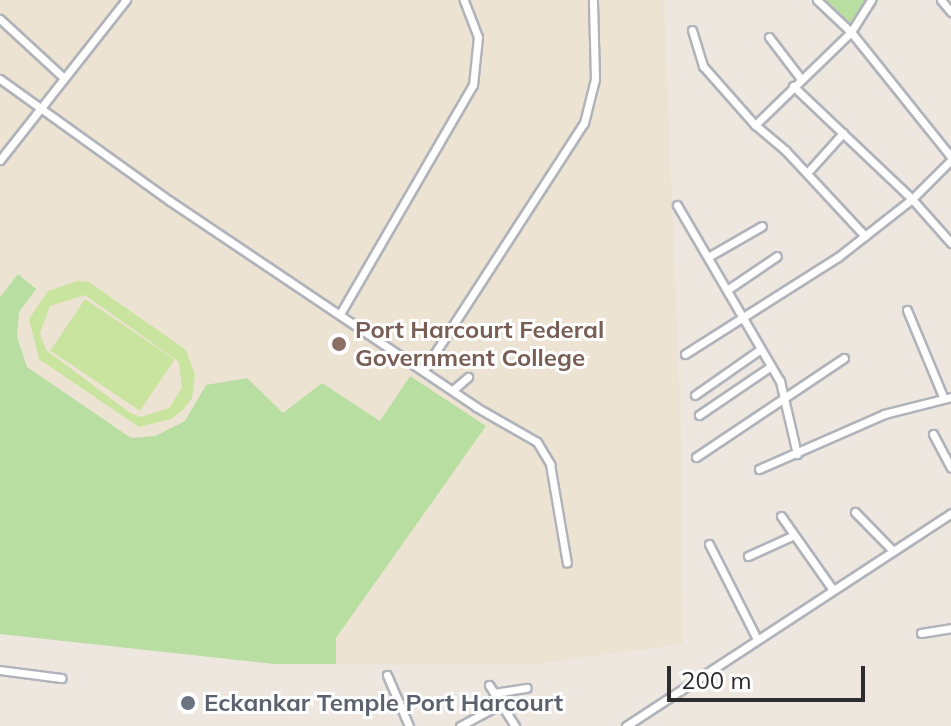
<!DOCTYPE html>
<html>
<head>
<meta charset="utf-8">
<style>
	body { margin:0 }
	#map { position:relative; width:951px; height:726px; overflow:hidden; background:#ede7e0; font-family:Mulish,sans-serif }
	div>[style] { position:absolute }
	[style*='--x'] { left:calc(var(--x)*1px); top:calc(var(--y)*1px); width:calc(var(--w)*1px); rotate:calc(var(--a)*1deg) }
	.education>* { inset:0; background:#ece3d2 }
	.green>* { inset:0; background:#b8dea2 }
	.pitch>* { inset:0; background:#c9e49f; transform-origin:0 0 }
	.roads { filter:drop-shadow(2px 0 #b1b3bb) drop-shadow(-2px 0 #b1b3bb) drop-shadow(0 2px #b1b3bb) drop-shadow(0 -2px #b1b3bb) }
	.street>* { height:7px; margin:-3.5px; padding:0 3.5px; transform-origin:3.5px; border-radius:3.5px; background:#fff }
	.dots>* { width:22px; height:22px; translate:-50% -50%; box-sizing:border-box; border:4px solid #fff; border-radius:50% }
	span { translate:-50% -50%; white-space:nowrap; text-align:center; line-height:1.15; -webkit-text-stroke:6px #fff; paint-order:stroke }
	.education-label { font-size:24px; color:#785e54; font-weight:700 }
	.left { translate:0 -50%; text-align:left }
	.worship-label { font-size:24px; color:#5b616d; font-weight:700 }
	.scale { position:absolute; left:667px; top:666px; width:198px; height:36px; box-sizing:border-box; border:4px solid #2d2d2d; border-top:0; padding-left:10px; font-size:24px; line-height:28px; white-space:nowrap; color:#2d2d2d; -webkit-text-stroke:6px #fff; paint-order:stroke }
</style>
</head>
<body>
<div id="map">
	<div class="education">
		<i style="clip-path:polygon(0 0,664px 0,681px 428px,683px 644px,529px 665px,274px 664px,0 634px)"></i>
	</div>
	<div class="green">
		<i style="clip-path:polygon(821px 0,879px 0,859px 29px)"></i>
		<i style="clip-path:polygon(18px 274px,36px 289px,19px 312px,17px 337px,27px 367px,131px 438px,155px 436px,185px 421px,206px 385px,247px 378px,283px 413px,322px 383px,380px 421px,410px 376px,486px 426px,336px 638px,336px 664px,274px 664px,0 634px,0 297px)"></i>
	</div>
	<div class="pitch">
		<i style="clip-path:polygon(evenodd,77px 281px,89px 282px,186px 350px,195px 375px,192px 398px,183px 410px,171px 419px,139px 427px,39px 359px,29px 319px,48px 291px,77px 281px,85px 295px,179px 362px,182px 388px,169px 408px,141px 417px,130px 413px,46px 350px,40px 333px,50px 306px,85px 295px)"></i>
		<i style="left:85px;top:299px;width:108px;height:62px;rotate:34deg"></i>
	</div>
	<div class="roads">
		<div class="street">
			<i style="--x:817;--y:0;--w:47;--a:43.3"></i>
			<i style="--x:851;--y:32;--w:160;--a:51.3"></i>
			<i style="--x:941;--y:0;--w:16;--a:50"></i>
			<i style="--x:0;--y:19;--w:87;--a:42.7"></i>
			<i style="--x:692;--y:30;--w:38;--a:73"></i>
			<i style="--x:703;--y:66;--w:79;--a:48.6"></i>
			<i style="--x:769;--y:37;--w:53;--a:52.7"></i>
			<i style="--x:0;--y:79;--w:209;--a:35.7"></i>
			<i style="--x:170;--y:201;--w:369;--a:33.9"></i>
			<i style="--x:476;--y:407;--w:70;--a:29.8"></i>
			<i style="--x:537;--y:442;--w:26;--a:59"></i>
			<i style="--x:550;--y:464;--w:100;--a:80.3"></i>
			<i style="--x:793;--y:86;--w:164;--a:43.5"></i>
			<i style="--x:912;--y:199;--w:59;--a:48.4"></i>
			<i style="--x:0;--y:160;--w:204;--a:-51.8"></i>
			<i style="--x:807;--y:173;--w:54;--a:-48"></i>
			<i style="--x:677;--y:205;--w:204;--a:59.7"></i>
			<i style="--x:780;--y:381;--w:75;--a:76.9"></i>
			<i style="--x:865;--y:236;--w:117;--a:-132.9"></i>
			<i style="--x:785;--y:150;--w:39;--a:-140"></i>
			<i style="--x:755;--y:125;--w:134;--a:-44.1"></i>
			<i style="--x:851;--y:32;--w:38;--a:-58"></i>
			<i style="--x:708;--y:257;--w:62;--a:-29.9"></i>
			<i style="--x:727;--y:290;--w:60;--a:-34.2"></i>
			<i style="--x:907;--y:310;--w:96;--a:67.4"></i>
			<i style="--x:340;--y:314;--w:265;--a:-59.9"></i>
			<i style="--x:473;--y:85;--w:48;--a:-84.1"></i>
			<i style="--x:478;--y:37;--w:40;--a:-111"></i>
			<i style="--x:685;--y:354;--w:181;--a:-32.4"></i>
			<i style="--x:838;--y:257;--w:94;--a:-38.1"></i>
			<i style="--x:912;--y:199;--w:55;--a:-45"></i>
			<i style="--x:424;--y:370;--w:294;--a:-57.1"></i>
			<i style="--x:584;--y:123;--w:45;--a:-76"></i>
			<i style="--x:595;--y:79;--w:79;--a:-91.5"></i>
			<i style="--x:453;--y:390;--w:20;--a:-41"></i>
			<i style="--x:695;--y:395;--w:80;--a:-34.9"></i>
			<i style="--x:699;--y:415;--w:87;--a:-34.2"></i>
			<i style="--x:933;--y:434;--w:38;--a:62"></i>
			<i style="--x:696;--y:457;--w:178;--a:-33.8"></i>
			<i style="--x:759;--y:469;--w:137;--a:-23.7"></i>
			<i style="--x:884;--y:414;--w:69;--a:-14.2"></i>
			<i style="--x:855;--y:512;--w:54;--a:45.7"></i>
			<i style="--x:781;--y:516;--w:90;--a:54.9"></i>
			<i style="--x:709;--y:544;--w:106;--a:63.2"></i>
			<i style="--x:748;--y:556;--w:48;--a:-24.4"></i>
			<i style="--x:921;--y:633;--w:30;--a:-9"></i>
			<i style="--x:0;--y:670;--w:62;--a:7.5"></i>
			<i style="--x:387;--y:675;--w:56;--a:66.7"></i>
			<i style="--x:489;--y:685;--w:49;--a:57.6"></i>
			<i style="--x:494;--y:693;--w:33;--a:-9"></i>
			<i style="--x:460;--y:726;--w:47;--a:-28.2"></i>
			<i style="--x:626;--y:726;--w:389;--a:-33.2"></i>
		</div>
	</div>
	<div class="dots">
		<i style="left:339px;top:344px;background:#8d6e63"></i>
		<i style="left:188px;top:703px;background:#6b7280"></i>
	</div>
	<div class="education-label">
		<span class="left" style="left:355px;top:344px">Port Harcourt Federal<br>Government College</span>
	</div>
	<div class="worship-label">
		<span class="left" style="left:204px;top:703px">Eckankar Temple Port Harcourt</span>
	</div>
	<div class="scale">200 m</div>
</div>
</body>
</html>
